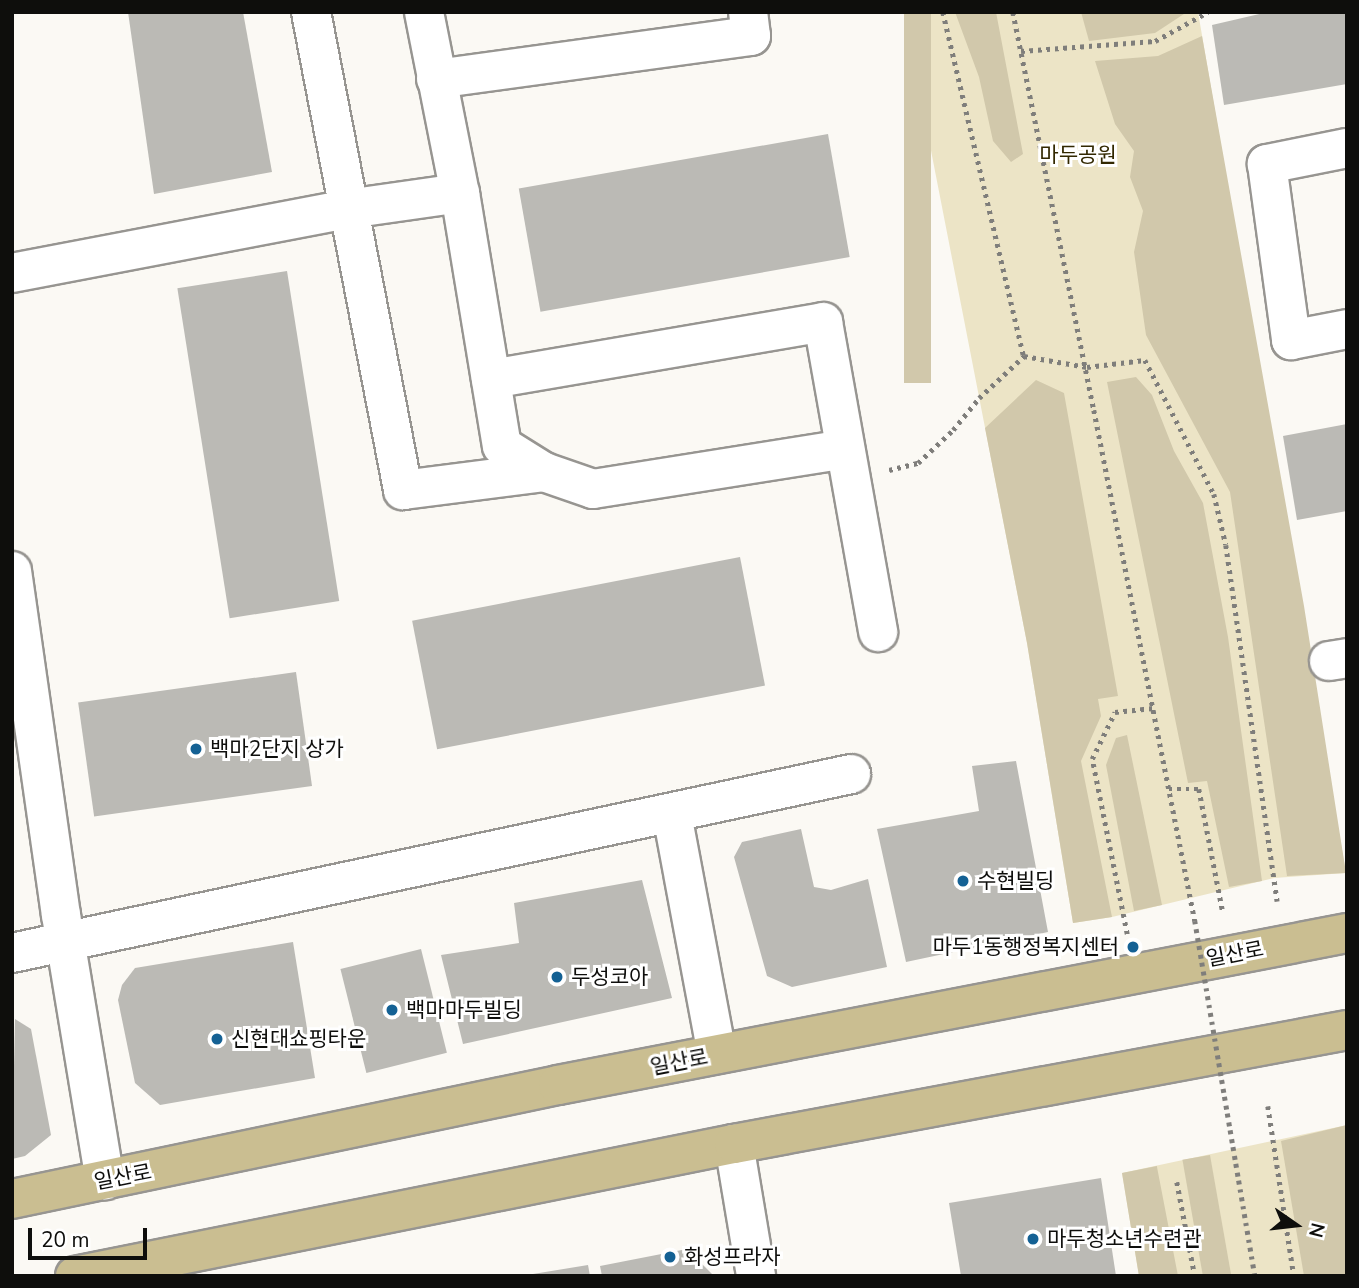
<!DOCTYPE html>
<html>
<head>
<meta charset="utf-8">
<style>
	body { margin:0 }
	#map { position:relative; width:1359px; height:1288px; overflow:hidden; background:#fbf9f4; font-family:"Nunito Sans","Noto Sans KR",sans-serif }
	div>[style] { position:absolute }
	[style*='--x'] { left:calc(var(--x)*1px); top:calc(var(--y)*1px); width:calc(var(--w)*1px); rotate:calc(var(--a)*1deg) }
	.green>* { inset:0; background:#ece4c6 }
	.forest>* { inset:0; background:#d1c8ab; transform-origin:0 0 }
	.building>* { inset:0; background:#bbbab5; transform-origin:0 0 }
	.path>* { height:4.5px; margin-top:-2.25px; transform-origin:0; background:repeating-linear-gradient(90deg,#7f7e7b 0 3.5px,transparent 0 8.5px) }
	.roads { filter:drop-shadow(2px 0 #979591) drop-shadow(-2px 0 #979591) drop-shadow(0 2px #979591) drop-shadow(0 -2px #979591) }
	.minor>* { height:38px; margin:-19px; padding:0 19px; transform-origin:19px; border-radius:19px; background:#fff }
	.major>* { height:38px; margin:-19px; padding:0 19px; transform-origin:19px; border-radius:19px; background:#cabe91 }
	.path-bridge>* { height:4.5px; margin-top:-2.25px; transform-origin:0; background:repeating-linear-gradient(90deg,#7f7e7b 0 3.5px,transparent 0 8.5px) }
	.dots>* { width:19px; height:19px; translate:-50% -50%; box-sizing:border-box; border:4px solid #fff; border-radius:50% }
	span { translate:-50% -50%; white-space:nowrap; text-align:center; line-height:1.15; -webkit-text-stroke:6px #fff; paint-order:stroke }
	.park-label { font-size:21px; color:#322801 }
	.poi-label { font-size:21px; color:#0e0e0c }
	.left { translate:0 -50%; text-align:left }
	.right { translate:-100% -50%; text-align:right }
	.street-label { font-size:21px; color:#0e0e0c }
	.frame { position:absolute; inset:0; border:14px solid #0e0e0c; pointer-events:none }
	.north { position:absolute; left:1261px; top:1190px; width:70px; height:70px; -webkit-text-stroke:5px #fff; paint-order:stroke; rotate:104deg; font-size:19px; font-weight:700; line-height:28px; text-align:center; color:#0e0e0c }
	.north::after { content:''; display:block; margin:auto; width:24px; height:32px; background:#0e0e0c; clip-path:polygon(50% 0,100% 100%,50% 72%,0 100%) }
	.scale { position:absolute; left:28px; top:1228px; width:119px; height:32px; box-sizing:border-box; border:4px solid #0e0e0c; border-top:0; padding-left:9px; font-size:21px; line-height:24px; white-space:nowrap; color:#0e0e0c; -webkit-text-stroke:5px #fff; paint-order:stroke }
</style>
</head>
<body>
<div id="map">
	<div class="green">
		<i style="clip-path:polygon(904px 12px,1198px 12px,1346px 873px,1274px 878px,1112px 917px,1073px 923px,1027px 643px)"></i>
		<i style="clip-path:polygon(1347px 1125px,1347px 1276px,1139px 1276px,1122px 1173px)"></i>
	</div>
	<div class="forest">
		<i style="left:904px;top:12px;width:27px;height:371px"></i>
		<i style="clip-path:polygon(955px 12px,996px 12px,1023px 154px,1011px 162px,993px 141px,979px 77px)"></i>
		<i style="clip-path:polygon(1081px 12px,1187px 12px,1155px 33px,1089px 41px)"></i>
		<i style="clip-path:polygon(1202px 36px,1304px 606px,1346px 873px,1287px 876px,1230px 492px,1146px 335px,1134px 252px,1143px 211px,1130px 177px,1134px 151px,1115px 124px,1095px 61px,1158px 56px)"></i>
		<i style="clip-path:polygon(1136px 377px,1152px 395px,1174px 451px,1203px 503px,1228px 637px,1262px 881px,1229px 887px,1207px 781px,1188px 783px,1107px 382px)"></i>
		<i style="clip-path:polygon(1036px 380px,1064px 393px,1118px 696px,1098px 699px,1101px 716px,1081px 761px,1112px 917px,1073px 923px,1027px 643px,985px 428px)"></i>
		<i style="clip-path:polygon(1127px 735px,1162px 905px,1134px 911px,1106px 765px,1116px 738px)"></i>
		<i style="clip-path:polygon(1347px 1125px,1347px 1276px,1304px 1276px,1281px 1141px)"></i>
		<i style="left:1210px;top:1155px;width:123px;height:28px;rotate:80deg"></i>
		<i style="clip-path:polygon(1157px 1166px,1157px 1167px,1178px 1276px,1139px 1276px,1122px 1173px)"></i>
	</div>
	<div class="building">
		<i style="clip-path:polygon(128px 12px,243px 12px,272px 172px,154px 194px)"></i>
		<i style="clip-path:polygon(1268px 12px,1347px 12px,1347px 84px,1224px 105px,1212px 25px)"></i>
		<i style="left:828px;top:134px;width:125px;height:314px;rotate:80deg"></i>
		<i style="left:287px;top:271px;width:334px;height:111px;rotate:81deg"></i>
		<i style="clip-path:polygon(1347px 424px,1347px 511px,1297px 520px,1283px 436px)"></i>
		<i style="left:740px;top:557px;width:131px;height:334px;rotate:79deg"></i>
		<i style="left:296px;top:672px;width:115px;height:220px;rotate:82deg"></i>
		<i style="clip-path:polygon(1016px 761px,1048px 932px,906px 962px,877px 829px,979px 811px,972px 766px)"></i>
		<i style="clip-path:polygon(801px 829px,814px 887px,831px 890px,868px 879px,887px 967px,792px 987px,767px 976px,734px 857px,742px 842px)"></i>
		<i style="clip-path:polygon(642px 880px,672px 998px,463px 1044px,441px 955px,519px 943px,514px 903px)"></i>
		<i style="clip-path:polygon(293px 942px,315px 1078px,160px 1105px,135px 1083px,118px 1000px,122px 985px,135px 968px)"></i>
		<i style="left:421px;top:949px;width:107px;height:83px;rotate:76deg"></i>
		<i style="clip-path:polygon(15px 1019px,31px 1029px,51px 1135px,25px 1156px,12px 1159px)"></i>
		<i style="clip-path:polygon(1101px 1178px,1116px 1276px,961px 1276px,949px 1203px)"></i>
		<i style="clip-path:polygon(687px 1249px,714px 1276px,602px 1276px,600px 1266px)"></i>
		<i style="clip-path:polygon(588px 1265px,590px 1276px,534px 1276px,533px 1274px)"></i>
	</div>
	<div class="path">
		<i style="--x:943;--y:12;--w:353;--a:76.8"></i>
		<i style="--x:1013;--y:12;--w:406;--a:78.5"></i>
		<i style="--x:1021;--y:51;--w:134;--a:-4.3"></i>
		<i style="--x:1155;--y:41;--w:60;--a:-28.7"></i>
		<i style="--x:889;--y:470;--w:30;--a:-14"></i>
		<i style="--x:918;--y:463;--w:48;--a:-43.3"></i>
		<i style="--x:953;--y:430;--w:41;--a:-50.9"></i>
		<i style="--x:979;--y:398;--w:62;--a:-43"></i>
		<i style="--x:1024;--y:356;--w:64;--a:9.9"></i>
		<i style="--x:1087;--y:367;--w:58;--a:-6.9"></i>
		<i style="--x:1145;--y:360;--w:151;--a:62.8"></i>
		<i style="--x:1214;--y:494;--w:52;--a:76.8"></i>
		<i style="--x:1226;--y:545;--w:360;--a:81.8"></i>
		<i style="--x:1169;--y:789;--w:30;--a:0"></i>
		<i style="--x:1199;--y:789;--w:126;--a:79"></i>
		<i style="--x:1127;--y:934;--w:178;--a:-101.3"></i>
		<i style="--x:1092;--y:759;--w:52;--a:-63.9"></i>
		<i style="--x:1115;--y:712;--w:38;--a:-6"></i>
		<i style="--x:1268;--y:1106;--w:172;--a:81.3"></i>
		<i style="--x:1177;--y:1182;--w:96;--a:79.2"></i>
	</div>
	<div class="roads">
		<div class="minor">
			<i style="--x:311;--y:12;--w:487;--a:79.1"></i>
			<i style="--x:403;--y:490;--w:142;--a:-7.3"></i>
			<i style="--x:424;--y:12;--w:185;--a:78.8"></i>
			<i style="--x:460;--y:193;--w:256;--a:80.6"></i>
			<i style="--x:502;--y:446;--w:49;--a:31.8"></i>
			<i style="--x:544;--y:472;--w:52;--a:19.1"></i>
			<i style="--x:593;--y:489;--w:255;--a:-9"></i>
			<i style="--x:436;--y:79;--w:318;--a:-7.8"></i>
			<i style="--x:751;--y:36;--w:24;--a:-97"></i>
			<i style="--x:1347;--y:148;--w:82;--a:168.7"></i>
			<i style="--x:1267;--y:164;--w:178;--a:82.2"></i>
			<i style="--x:1291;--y:340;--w:57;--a:-11.1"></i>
			<i style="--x:12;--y:273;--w:342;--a:-10.8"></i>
			<i style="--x:348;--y:209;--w:113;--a:-8.1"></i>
			<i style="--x:491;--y:379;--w:337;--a:-9.7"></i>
			<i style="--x:823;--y:322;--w:315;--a:79.9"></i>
			<i style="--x:12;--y:571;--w:347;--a:81.9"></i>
			<i style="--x:61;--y:915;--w:269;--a:80.6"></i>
			<i style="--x:1329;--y:661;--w:18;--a:-9"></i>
			<i style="--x:672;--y:814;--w:244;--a:79.4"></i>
			<i style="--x:12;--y:953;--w:858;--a:-12.04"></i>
			<i style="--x:734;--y:1144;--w:134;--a:80.5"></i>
		</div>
		<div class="major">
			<i style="--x:12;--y:1199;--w:558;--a:-11.79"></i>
			<i style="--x:558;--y:1085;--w:804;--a:-10.9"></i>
			<i style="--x:75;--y:1276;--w:672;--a:-11.33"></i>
			<i style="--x:734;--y:1144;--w:624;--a:-10.53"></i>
		</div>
	</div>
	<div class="path-bridge">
		<i style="--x:1094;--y:410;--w:521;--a:78.82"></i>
		<i style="--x:1195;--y:921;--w:360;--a:80.4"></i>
	</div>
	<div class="dots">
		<i style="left:196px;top:749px;background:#146194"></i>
		<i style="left:963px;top:881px;background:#146194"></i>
		<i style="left:1133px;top:947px;background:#146194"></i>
		<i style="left:557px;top:977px;background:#146194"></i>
		<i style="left:392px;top:1010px;background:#146194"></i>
		<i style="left:217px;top:1039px;background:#146194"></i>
		<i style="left:1033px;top:1239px;background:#146194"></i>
		<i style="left:670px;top:1257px;background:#146194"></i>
	</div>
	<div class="park-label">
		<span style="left:1078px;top:155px">마두공원</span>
	</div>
	<div class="poi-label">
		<span class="left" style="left:210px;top:749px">백마2단지 상가</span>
		<span class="left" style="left:977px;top:881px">수현빌딩</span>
		<span class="right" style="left:1119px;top:947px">마두1동행정복지센터</span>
		<span class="left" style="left:571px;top:977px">두성코아</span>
		<span class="left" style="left:406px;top:1010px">백마마두빌딩</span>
		<span class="left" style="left:231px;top:1039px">신현대쇼핑타운</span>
		<span class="left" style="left:1047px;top:1239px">마두청소년수련관</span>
		<span class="left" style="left:684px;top:1257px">화성프라자</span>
	</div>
	<div class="street-label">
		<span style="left:1235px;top:954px;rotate:-11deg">일산로</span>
		<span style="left:679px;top:1062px;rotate:-11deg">일산로</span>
		<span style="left:123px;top:1177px;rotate:-11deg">일산로</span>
	</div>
	<div class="frame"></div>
	<div class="north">N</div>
	<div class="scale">20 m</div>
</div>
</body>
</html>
